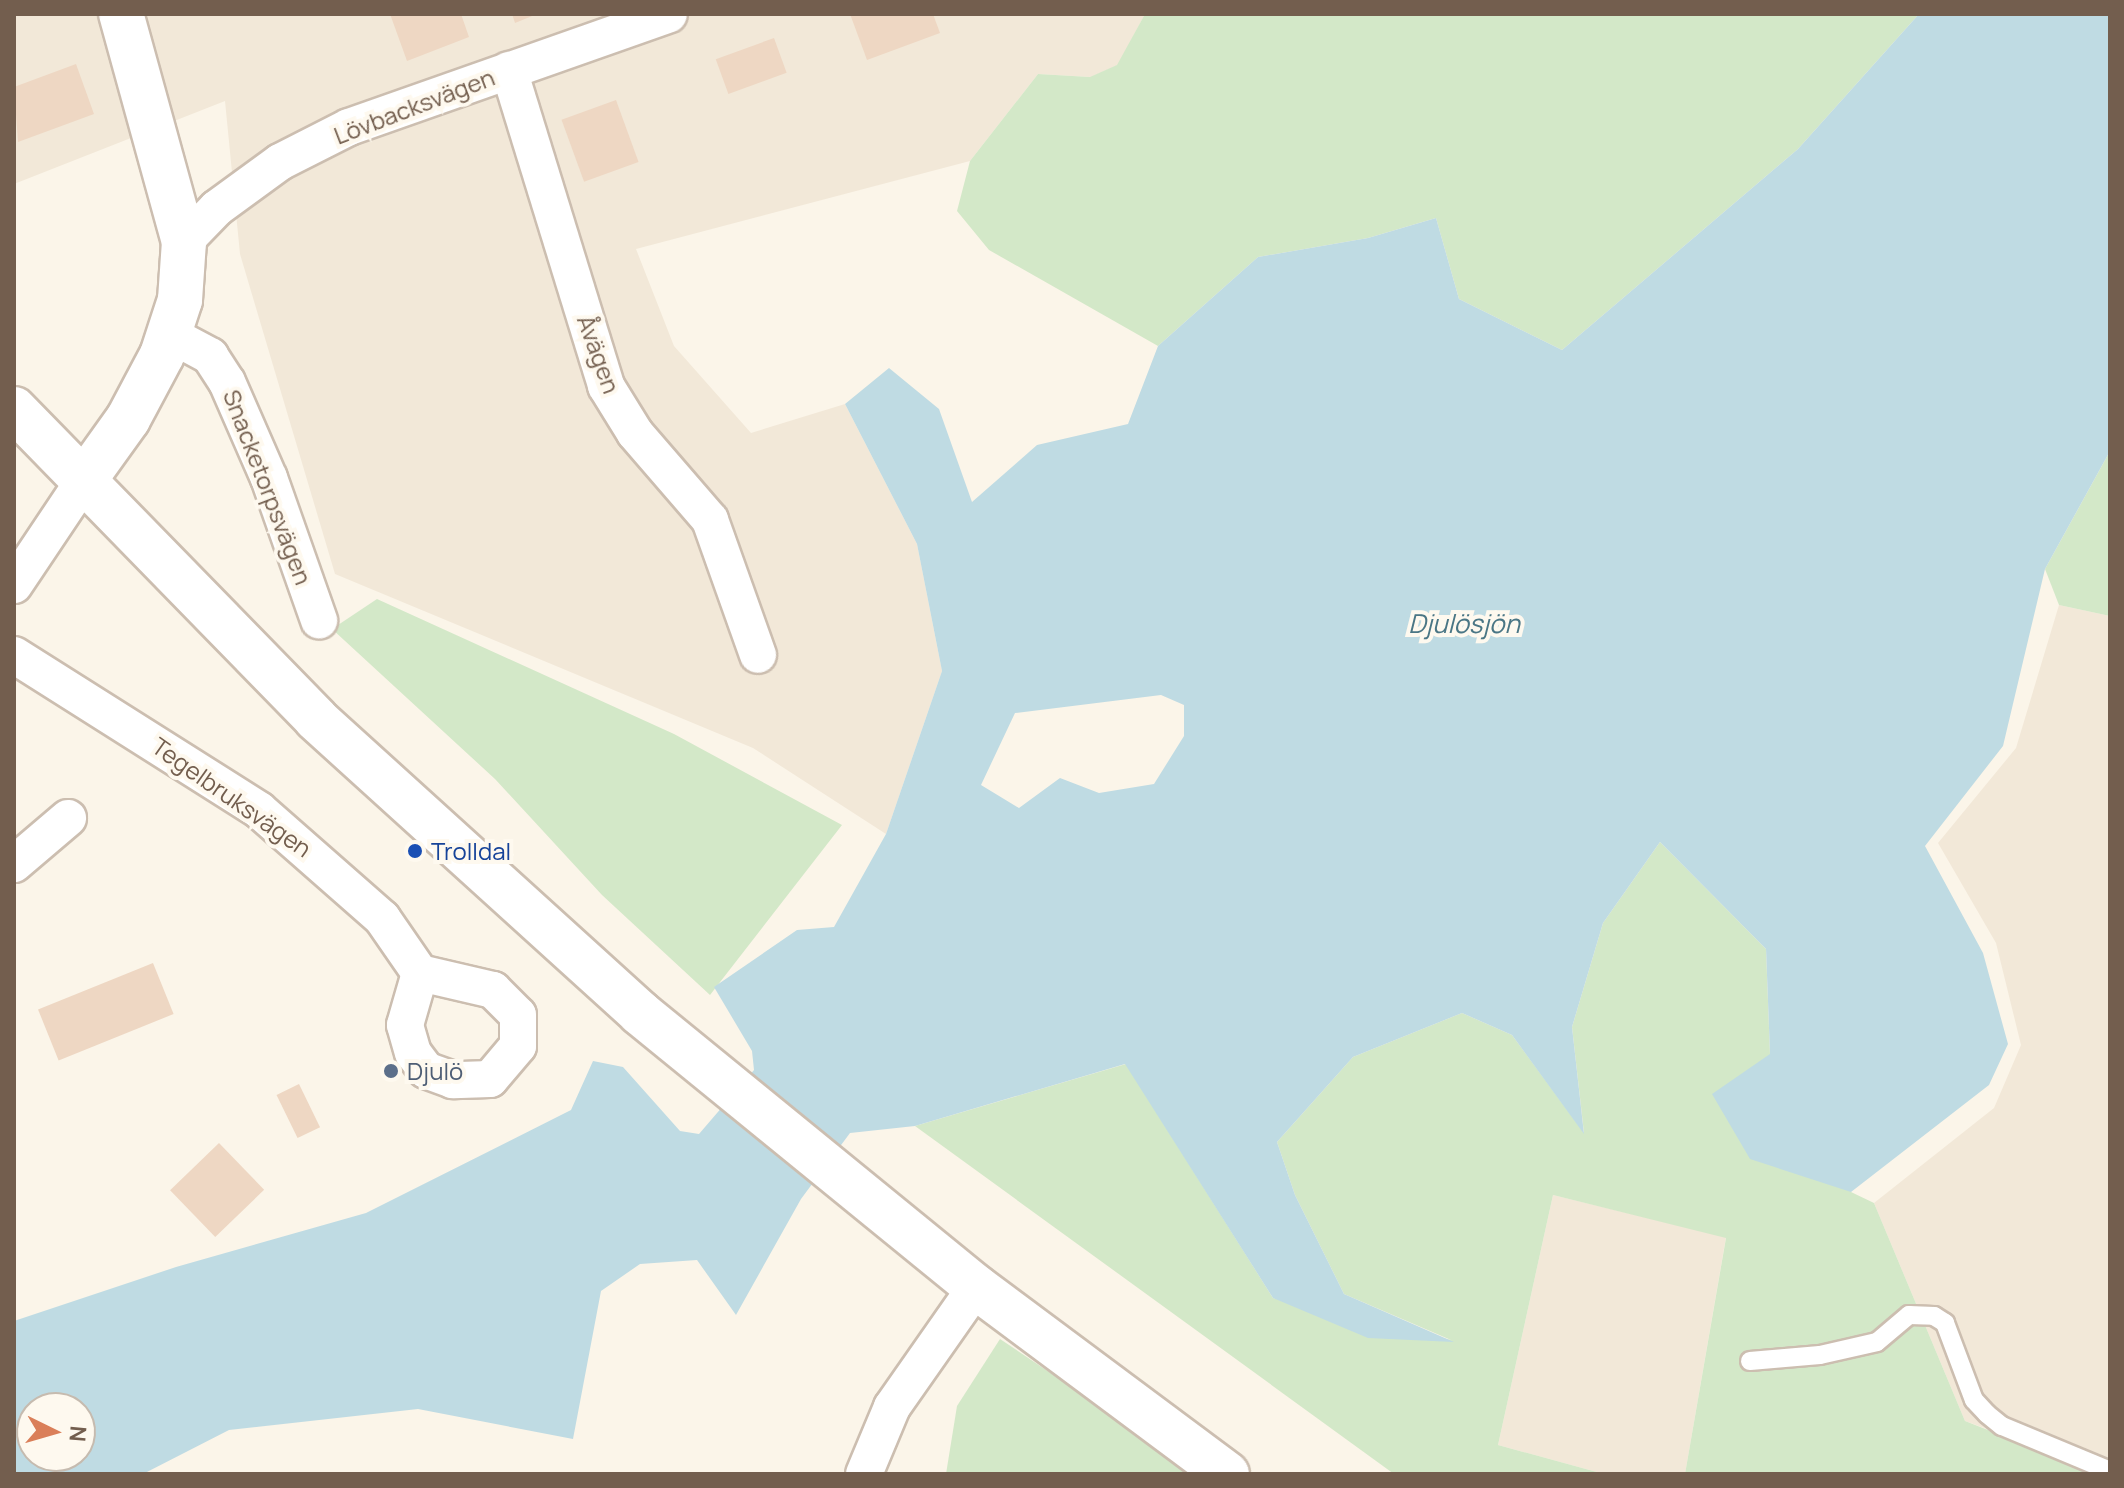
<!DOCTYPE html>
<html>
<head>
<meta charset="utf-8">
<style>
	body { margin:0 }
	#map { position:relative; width:2124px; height:1488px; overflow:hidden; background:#fbf5e9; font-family:Manrope,sans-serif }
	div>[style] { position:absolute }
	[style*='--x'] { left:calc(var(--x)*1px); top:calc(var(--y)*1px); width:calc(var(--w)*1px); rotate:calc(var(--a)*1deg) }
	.residential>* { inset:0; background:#f2e8d8 }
	.green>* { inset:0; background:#d3e8c8 }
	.water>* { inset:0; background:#bfdbe3 }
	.building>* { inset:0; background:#eed7c3; transform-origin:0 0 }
	.roads { filter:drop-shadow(2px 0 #ccbeb0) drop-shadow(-2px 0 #ccbeb0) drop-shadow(0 2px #ccbeb0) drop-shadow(0 -2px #ccbeb0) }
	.service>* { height:18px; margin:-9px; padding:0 9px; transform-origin:9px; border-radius:9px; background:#fff }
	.minor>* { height:36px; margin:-18px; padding:0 18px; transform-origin:18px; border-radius:18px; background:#fff }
	.tertiary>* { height:44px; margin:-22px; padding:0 22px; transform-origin:22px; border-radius:22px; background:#fff }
	.secondary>* { height:44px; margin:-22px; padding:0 22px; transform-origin:22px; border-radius:22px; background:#fff }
	.dots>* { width:22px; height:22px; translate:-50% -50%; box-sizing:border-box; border:4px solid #fef9ef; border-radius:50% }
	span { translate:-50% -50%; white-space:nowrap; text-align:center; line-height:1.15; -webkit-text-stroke:8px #fef9ef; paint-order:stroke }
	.street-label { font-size:24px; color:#735e4e }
	.transit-label { font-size:24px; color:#164399 }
	.left { translate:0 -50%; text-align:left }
	.service-label { font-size:24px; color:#4e5e75 }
	.water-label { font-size:26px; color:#4a7685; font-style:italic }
	.frame { position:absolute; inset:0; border:16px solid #735e4e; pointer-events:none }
	.north { position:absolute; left:16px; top:1392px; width:80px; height:80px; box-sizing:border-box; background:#fef9ef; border:2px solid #c6bbaf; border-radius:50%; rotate:95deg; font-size:22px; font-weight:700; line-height:32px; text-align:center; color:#735e4e }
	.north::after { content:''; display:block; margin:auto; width:28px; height:36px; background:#da7f59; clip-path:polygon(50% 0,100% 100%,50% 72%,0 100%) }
</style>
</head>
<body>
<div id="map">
	<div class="residential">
		<i style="clip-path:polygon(14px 14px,1145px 14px,1118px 65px,1091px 77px,1038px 74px,970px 161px,636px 249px,674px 346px,751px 433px,845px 404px,917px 544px,942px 671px,886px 834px,753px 748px,335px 574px,240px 254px,225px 101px,14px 184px)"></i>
		<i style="clip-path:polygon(2059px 605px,2110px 616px,2110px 1474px,1965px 1421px,1874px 1203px,1994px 1108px,2021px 1045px,1996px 943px,1938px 843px,2016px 748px)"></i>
		<i style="clip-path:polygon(1553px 1195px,1726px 1237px,1685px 1474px,1604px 1474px,1498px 1445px)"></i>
	</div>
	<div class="green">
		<i style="clip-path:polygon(1145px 14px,1919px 14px,1798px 149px,1562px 350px,1459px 299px,1436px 218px,1368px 238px,1258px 257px,1158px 346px,989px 250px,957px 211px,970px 161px,1038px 74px,1090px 77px,1117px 65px)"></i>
		<i style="clip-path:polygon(2110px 451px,2110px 616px,2059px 605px,2045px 569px)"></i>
		<i style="clip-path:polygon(377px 599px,674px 734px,842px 825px,710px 995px,602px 895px,495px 779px,332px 629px)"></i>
		<i style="clip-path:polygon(1660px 842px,1766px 949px,1770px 1054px,1851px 1192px,1874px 1203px,1965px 1421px,2101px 1474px,1685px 1474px,1726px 1238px,1553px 1195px,1498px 1445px,1604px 1474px,1394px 1474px,915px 1126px,1126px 1064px,1273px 1298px,1451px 1340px,1344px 1294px,1295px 1195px,1277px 1142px,1353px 1057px,1462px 1013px,1512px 1035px,1584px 1133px,1572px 1027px,1603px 923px)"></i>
		<i style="clip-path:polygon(1000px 1339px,1201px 1474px,946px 1474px,957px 1406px)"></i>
	</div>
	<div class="water">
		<i style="clip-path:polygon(evenodd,1919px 14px,2110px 14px,2110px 451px,2045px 569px,2003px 746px,1925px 846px,1983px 953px,2008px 1044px,1989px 1085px,1851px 1192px,1750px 1159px,1712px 1094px,1770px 1054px,1766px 949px,1660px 842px,1603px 923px,1572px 1027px,1584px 1134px,1512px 1035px,1462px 1013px,1353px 1057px,1277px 1142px,1295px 1195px,1344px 1294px,1454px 1342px,1368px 1338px,1273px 1298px,1125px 1064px,915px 1126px,850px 1133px,801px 1199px,736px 1315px,697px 1260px,640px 1264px,601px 1291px,573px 1439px,418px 1409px,229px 1430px,143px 1474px,14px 1474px,14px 1321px,176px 1267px,366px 1213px,571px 1110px,593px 1061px,623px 1067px,680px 1131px,699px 1134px,754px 1070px,752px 1051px,714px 987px,797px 930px,834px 927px,886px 834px,942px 671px,917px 544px,845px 404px,889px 368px,939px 409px,972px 502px,1037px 445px,1128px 424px,1158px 346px,1258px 257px,1368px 238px,1436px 218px,1459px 299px,1562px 350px,1798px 149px,1919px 14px,1161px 695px,1184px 705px,1184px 736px,1154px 784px,1099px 793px,1060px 778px,1019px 808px,981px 785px,1015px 713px,1161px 695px,1919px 14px,32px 1408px,80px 1408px,80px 1456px,32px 1456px,32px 1408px)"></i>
	</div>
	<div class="building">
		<i style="clip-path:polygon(390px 14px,461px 14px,469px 37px,407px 61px)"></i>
		<i style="clip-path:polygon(512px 14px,537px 14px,515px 23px)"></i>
		<i style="clip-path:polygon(850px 14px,933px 14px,940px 33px,867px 60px)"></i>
		<i style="left:774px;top:38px;width:37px;height:62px;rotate:70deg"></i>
		<i style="clip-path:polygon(76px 64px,94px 114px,18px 142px,14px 87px)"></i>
		<i style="left:616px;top:100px;width:66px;height:58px;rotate:70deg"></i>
		<i style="left:153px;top:963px;width:55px;height:124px;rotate:68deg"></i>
		<i style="left:299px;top:1084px;width:48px;height:25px;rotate:64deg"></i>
		<i style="left:219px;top:1143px;width:65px;height:68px;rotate:46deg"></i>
	</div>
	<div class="roads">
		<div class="service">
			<i style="--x:1750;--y:1361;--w:70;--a:-4.9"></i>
			<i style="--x:1820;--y:1355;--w:58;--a:-12.8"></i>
			<i style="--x:1877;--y:1342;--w:42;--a:-40.2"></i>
			<i style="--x:1909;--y:1315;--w:25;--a:2"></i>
			<i style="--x:1934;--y:1316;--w:13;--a:32"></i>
			<i style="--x:1945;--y:1323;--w:82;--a:69.4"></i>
			<i style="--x:1974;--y:1400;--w:19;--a:47"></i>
			<i style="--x:1987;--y:1414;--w:19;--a:39"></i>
			<i style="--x:2002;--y:1426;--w:117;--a:22.6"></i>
		</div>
		<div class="minor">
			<i style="--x:509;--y:70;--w:331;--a:72.9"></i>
			<i style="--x:606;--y:386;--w:55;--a:58.3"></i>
			<i style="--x:635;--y:433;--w:115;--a:49.2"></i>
			<i style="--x:710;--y:520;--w:143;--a:70.4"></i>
			<i style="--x:184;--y:242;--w:47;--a:-45.9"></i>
			<i style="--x:217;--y:208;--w:78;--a:-36.1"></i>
			<i style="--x:280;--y:162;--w:77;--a:-26.9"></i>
			<i style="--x:349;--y:127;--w:339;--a:-19.4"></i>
			<i style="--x:169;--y:334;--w:47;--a:28.2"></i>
			<i style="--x:210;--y:356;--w:31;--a:57"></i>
			<i style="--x:227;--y:382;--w:105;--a:66.4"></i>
			<i style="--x:269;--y:478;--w:151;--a:70.6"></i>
			<i style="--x:14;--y:585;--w:128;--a:-56.2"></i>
			<i style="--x:14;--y:655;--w:290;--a:32.3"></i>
			<i style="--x:259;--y:810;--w:164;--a:41.3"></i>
			<i style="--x:382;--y:918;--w:67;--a:55.4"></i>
			<i style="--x:420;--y:973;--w:75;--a:13.1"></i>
			<i style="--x:493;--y:990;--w:35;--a:45"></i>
			<i style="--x:518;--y:1015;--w:31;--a:90"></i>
			<i style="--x:518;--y:1046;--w:43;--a:130.3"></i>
			<i style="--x:490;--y:1079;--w:37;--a:178"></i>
			<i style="--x:453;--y:1080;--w:29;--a:-160"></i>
			<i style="--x:426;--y:1070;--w:21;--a:-127"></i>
			<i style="--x:413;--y:1053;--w:29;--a:-106"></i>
			<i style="--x:405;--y:1025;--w:54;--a:-73.9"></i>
			<i style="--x:14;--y:864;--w:71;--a:-40.4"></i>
			<i style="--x:864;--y:1474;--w:73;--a:-67.3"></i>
			<i style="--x:892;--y:1407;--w:146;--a:-55"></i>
		</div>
		<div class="tertiary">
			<i style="--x:85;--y:479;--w:74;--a:-54.4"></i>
			<i style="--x:128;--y:419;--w:72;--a:-62"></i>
			<i style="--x:162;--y:355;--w:58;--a:-71.9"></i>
			<i style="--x:180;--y:300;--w:58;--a:-86.1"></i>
			<i style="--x:184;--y:242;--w:237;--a:-105.4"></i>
		</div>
		<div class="secondary">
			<i style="--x:14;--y:409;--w:433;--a:45.7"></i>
			<i style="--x:316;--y:719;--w:438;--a:42.2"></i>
			<i style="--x:640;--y:1013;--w:434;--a:39.2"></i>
			<i style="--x:976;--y:1287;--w:313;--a:36.7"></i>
		</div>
	</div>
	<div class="dots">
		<i style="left:415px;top:851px;background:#1a4fb4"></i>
		<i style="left:391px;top:1071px;background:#5c6f8a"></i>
	</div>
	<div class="street-label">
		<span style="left:414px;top:106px;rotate:-21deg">Lövbacksvägen</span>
		<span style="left:599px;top:354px;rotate:70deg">Åvägen</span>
		<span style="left:268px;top:487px;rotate:69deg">Snacketorpsvägen</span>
		<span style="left:232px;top:797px;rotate:35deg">Tegelbruksvägen</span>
	</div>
	<div class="transit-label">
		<span class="left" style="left:431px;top:851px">Trolldal</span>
	</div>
	<div class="service-label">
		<span class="left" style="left:407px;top:1071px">Djulö</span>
	</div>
	<div class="water-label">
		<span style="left:1464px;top:624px">Djulösjön</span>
	</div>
	<div class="frame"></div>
	<div class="north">N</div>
</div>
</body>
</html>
